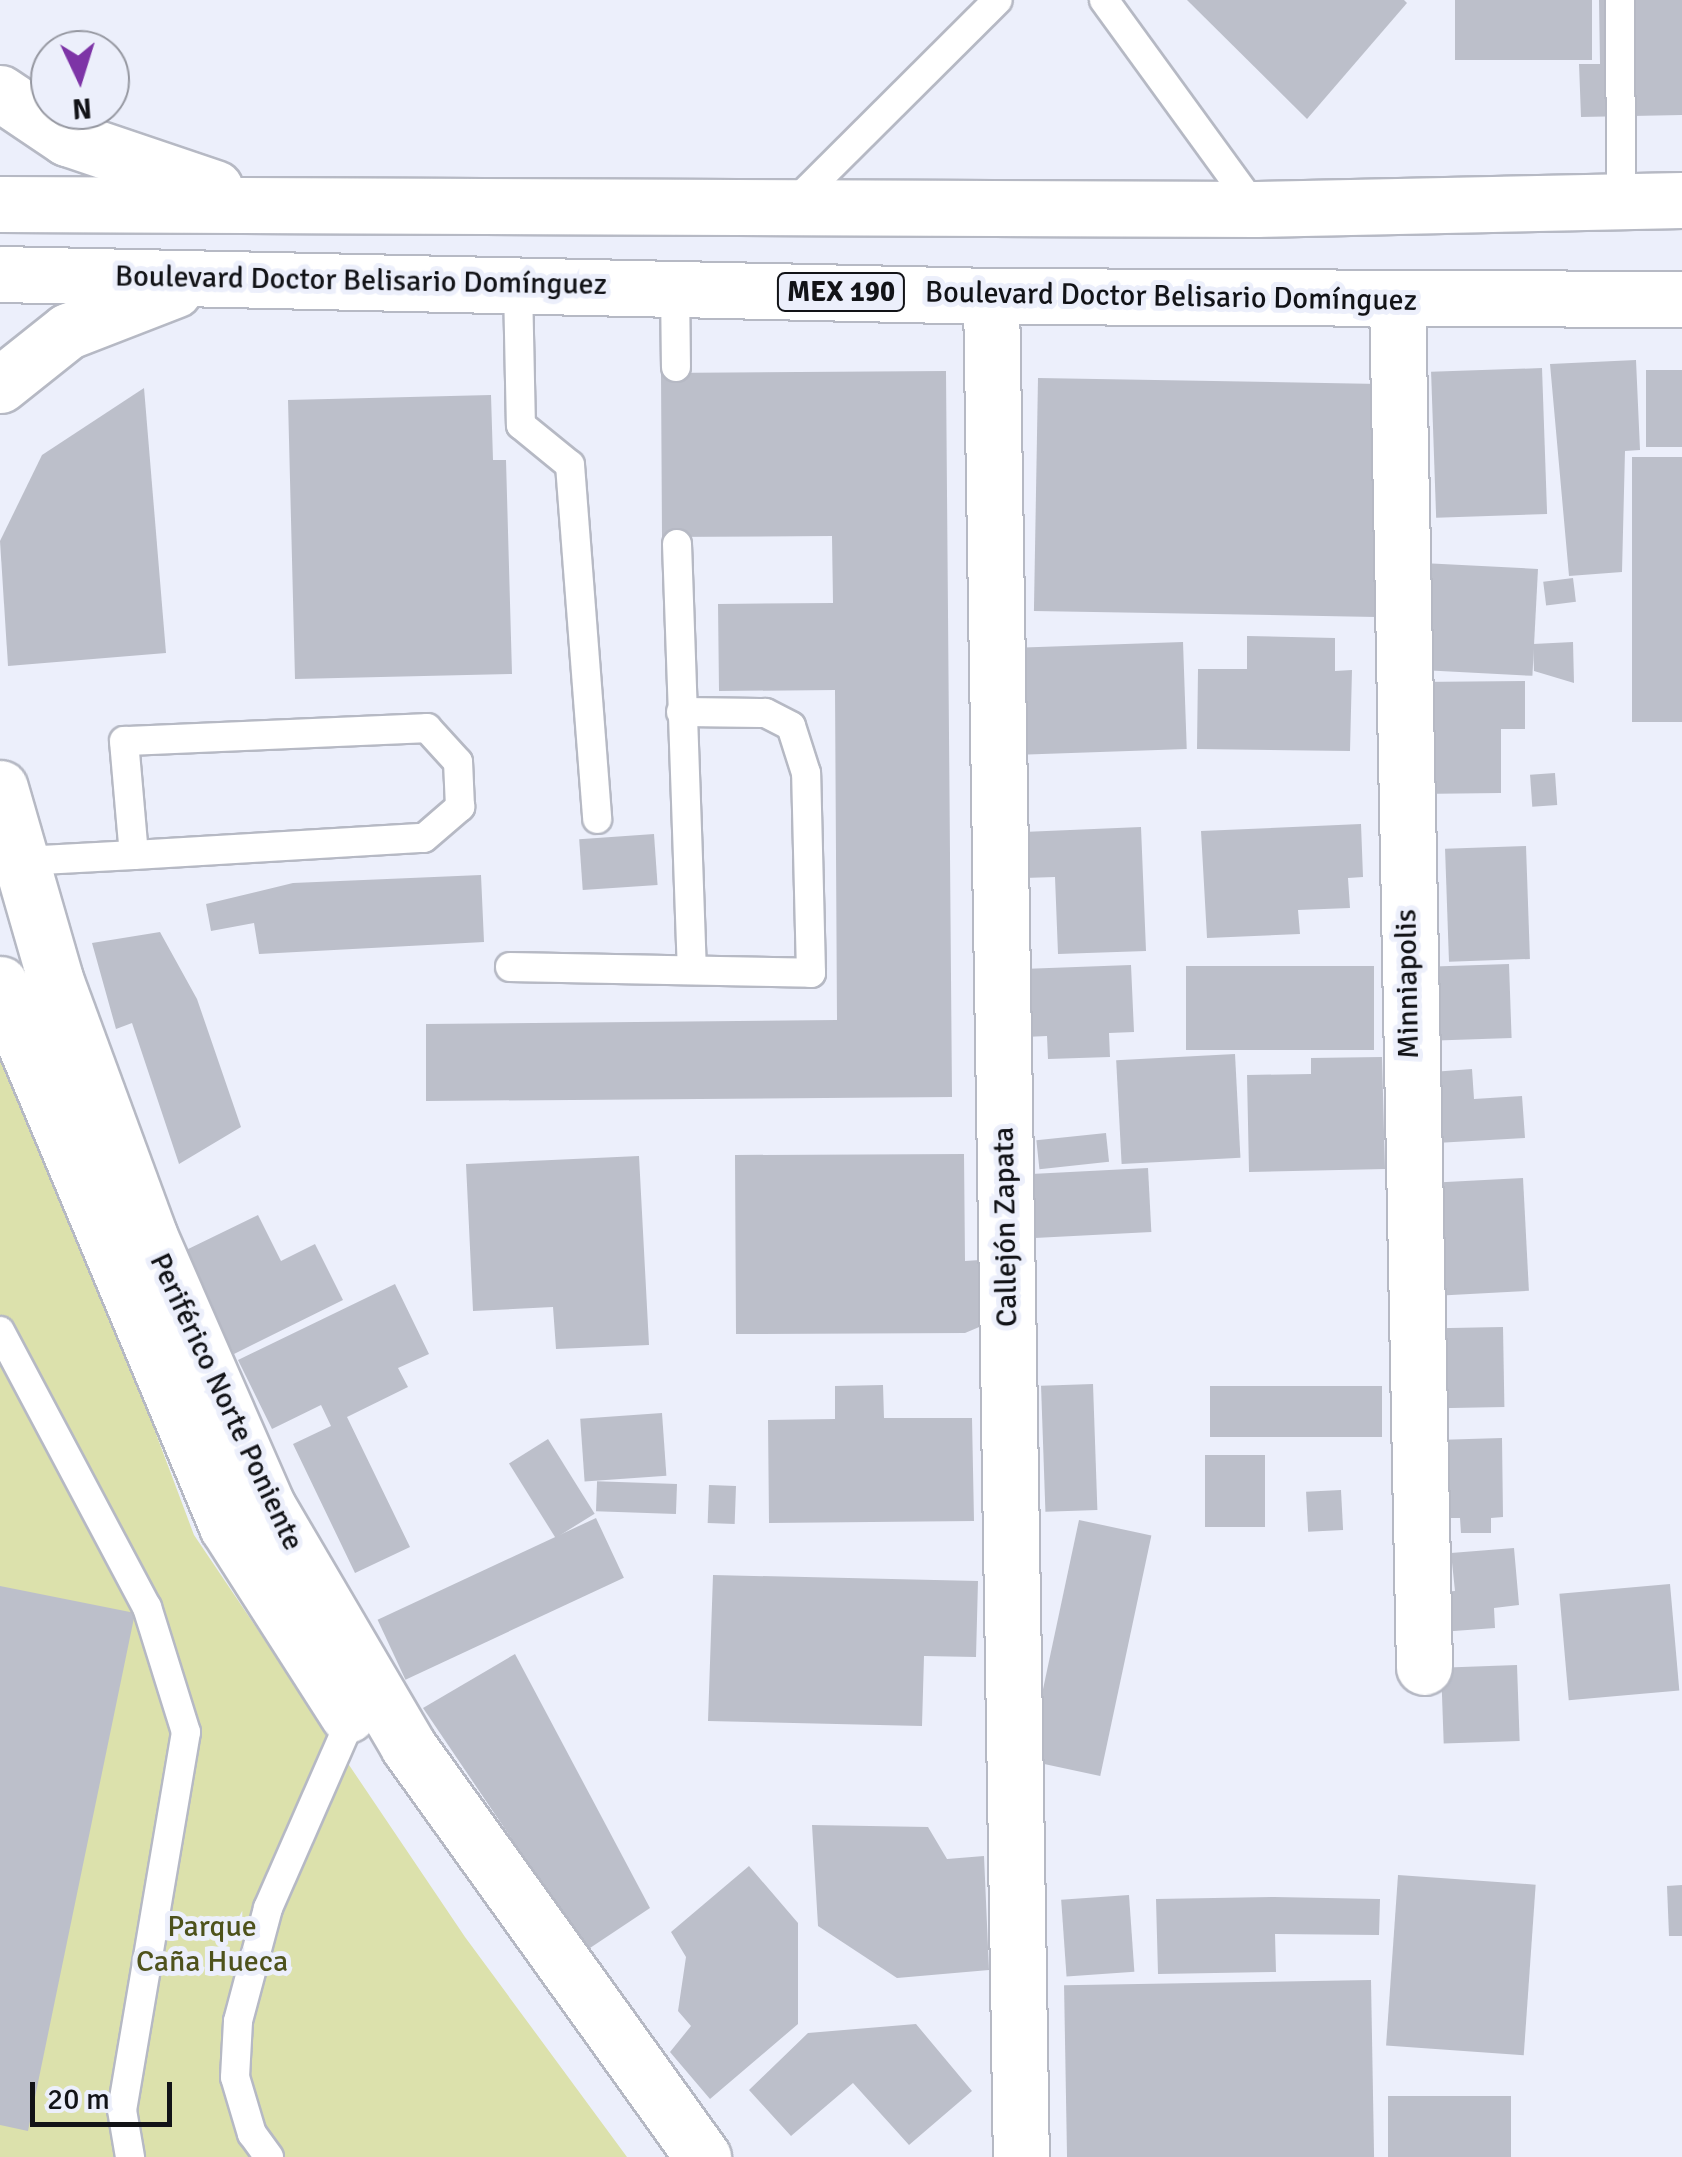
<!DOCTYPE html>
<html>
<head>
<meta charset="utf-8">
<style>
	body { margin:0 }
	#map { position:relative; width:1682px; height:2157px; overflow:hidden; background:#eceffb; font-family:Signika,sans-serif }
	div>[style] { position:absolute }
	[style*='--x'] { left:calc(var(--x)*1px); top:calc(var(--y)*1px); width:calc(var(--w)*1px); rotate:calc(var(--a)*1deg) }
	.green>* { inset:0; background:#dce1ac }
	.building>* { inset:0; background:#bcbfca; transform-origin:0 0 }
	.roads { filter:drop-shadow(2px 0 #b6b9c4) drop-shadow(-2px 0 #b6b9c4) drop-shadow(0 2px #b6b9c4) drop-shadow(0 -2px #b6b9c4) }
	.lane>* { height:28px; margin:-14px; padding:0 14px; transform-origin:14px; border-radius:14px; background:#fff }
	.street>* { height:55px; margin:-27.5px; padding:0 27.5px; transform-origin:27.5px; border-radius:27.5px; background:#fff }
	.primary>* { height:55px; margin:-27.5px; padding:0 27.5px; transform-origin:27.5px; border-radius:27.5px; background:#fff }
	span { translate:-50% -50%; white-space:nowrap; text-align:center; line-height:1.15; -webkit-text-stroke:10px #eceffb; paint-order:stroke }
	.shield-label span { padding:2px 8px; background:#eceffb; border:2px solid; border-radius:8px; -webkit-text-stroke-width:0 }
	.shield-label { font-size:28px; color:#121317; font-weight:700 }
	.street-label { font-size:30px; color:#121317 }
	.park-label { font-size:30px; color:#4e521c }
	.north { position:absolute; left:30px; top:30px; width:100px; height:100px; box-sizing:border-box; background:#eceffb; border:2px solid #9597a0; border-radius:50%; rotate:176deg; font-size:28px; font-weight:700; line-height:40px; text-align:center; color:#121317 }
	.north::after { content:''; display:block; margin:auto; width:35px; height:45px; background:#7d34a6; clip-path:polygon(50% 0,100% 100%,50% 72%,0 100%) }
	.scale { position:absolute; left:30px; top:2082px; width:142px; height:45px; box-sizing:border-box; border:5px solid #121317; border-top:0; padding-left:12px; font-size:30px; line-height:35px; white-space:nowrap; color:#121317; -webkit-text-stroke:8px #eceffb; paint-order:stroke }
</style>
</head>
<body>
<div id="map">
	<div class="green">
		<i style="clip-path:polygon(0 1018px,194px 1535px,465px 1937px,627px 2157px,0 2157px)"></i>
	</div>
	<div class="building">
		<i style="clip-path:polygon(1187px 0,1404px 0,1407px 3px,1307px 119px)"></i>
		<i style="left:1455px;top:0;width:137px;height:60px"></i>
		<i style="clip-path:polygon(1599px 0,1682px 0,1682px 115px,1581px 117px,1579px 64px,1600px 64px)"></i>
		<i style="clip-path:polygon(1636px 360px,1640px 450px,1625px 451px,1622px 572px,1569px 576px,1550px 364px)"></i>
		<i style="left:1542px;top:368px;width:146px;height:111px;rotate:88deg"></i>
		<i style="left:1682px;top:370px;width:77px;height:36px;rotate:90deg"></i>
		<i style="clip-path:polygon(946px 371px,952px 1097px,426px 1101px,426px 1024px,837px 1020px,835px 690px,719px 691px,718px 604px,833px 603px,832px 536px,662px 537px,661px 373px)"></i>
		<i style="left:1038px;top:378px;width:342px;height:233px;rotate:1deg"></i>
		<i style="clip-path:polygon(144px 388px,166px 653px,8px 666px,0 541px,42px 455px)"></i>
		<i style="clip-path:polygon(491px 395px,493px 460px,506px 460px,512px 674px,295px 679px,288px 400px)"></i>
		<i style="left:1632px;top:457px;width:50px;height:265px"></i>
		<i style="left:1538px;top:569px;width:107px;height:121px;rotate:93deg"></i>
		<i style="left:1573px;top:578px;width:24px;height:30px;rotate:83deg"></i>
		<i style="clip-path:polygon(1247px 636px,1335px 638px,1335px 671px,1352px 670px,1350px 751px,1197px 749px,1198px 669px,1247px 669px)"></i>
		<i style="left:1183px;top:642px;width:107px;height:159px;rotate:88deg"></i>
		<i style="clip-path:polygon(1573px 642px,1574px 683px,1534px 671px,1533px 644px)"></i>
		<i style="clip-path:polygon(1525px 681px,1525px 729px,1501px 729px,1501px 793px,1417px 794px,1416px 682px)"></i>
		<i style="left:1555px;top:773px;width:32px;height:25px;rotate:86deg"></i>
		<i style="clip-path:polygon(1361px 824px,1363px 877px,1348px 878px,1350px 908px,1298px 910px,1300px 934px,1207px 938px,1201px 831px)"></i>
		<i style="clip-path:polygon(1141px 827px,1146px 951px,1058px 954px,1055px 877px,1024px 878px,1023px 832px)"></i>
		<i style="left:654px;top:834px;width:51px;height:75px;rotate:86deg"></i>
		<i style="left:1526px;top:846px;width:113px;height:81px;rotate:88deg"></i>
		<i style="clip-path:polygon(481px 875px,484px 942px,259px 954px,254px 923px,211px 931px,206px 904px,293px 883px)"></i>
		<i style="clip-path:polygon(160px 932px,197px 999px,241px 1127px,179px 1164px,132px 1023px,116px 1029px,92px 943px)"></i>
		<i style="left:1509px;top:964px;width:74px;height:82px;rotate:88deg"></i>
		<i style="clip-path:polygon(1131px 965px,1134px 1032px,1109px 1033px,1110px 1057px,1048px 1059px,1047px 1036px,1024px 1037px,1022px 969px)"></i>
		<i style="left:1374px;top:966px;width:84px;height:188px;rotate:90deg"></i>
		<i style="left:1235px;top:1054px;width:104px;height:119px;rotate:87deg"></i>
		<i style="clip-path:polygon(1382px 1057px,1385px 1169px,1249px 1172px,1247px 1075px,1311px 1074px,1311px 1058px)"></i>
		<i style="clip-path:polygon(1472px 1069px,1474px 1099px,1522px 1096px,1525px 1138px,1436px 1143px,1432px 1072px)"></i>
		<i style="left:1106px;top:1133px;width:29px;height:70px;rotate:84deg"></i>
		<i style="clip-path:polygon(964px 1154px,965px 1261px,980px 1260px,984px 1325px,965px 1333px,736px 1334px,735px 1155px)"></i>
		<i style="clip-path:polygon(639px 1156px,649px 1345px,556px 1349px,553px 1307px,473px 1311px,466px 1164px)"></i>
		<i style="left:1148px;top:1168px;width:64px;height:117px;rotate:87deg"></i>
		<i style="left:1523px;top:1178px;width:113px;height:101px;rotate:87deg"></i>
		<i style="clip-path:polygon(258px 1215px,281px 1261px,315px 1244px,343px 1300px,234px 1354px,182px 1252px)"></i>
		<i style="clip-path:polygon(395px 1284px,429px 1354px,398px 1368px,408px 1387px,347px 1417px,410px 1547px,355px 1573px,293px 1444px,331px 1426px,321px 1405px,272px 1429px,238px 1360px)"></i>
		<i style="left:1503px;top:1327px;width:80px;height:66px;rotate:89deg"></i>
		<i style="left:1093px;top:1384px;width:126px;height:52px;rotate:88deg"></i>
		<i style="clip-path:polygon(883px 1385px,884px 1418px,972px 1418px,974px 1521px,769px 1523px,768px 1420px,835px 1419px,835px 1386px)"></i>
		<i style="left:1210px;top:1386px;width:172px;height:51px"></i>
		<i style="left:662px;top:1413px;width:63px;height:82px;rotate:86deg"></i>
		<i style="clip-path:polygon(1502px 1438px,1503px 1517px,1491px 1518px,1491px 1533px,1461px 1533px,1460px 1518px,1438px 1518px,1436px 1440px)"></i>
		<i style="left:548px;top:1439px;width:88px;height:46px;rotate:58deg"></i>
		<i style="left:1205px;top:1455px;width:60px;height:72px"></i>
		<i style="left:677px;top:1484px;width:30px;height:80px;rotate:92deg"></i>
		<i style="left:709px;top:1485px;width:27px;height:38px;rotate:2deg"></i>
		<i style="left:1341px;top:1490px;width:40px;height:35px;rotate:87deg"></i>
		<i style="left:596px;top:1518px;width:66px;height:241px;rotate:65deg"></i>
		<i style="left:1079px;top:1520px;width:74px;height:246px;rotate:12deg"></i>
		<i style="clip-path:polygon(1514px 1548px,1519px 1605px,1494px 1608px,1495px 1628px,1440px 1632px,1437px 1592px,1455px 1591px,1451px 1553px)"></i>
		<i style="clip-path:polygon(713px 1575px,978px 1581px,976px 1657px,924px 1656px,922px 1726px,708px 1721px)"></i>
		<i style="left:1670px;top:1584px;width:107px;height:111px;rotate:85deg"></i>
		<i style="clip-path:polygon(0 1586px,135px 1613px,28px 2131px,0 2125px)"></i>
		<i style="clip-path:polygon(515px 1654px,650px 1908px,587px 1950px,423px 1708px)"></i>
		<i style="left:1517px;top:1665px;width:76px;height:76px;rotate:88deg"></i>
		<i style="clip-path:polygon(812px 1825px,928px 1827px,947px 1859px,984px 1856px,989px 1970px,897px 1978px,818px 1926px)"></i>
		<i style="clip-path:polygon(749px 1866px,798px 1923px,798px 2024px,710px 2099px,670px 2052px,691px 2026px,678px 2011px,686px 1957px,671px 1932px)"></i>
		<i style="left:1398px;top:1875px;width:138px;height:171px;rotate:4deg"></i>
		<i style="clip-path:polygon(1682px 1885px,1682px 1936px,1669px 1936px,1667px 1886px)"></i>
		<i style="left:1129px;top:1895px;width:77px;height:68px;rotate:86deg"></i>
		<i style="clip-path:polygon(1274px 1897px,1380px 1899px,1379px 1935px,1275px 1934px,1276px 1972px,1158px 1974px,1156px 1899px)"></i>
		<i style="left:1371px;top:1980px;width:177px;height:307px;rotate:89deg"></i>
		<i style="clip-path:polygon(916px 2024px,972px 2091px,909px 2145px,853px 2083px,791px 2136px,749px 2090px,808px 2033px)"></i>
		<i style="left:1388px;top:2096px;width:123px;height:61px"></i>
	</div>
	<div class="roads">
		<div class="lane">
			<i style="--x:1104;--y:0;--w:258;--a:54"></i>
			<i style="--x:1620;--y:0;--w:201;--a:89.7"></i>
			<i style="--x:795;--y:202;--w:286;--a:-44.9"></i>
			<i style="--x:518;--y:286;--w:139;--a:88.8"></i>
			<i style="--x:521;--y:425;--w:63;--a:39.2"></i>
			<i style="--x:570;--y:465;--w:355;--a:85.6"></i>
			<i style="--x:675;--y:287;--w:80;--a:89.3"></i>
			<i style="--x:677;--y:544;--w:423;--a:88"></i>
			<i style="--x:23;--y:861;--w:111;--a:-3.1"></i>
			<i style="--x:134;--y:855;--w:290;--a:-3.4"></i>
			<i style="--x:424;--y:838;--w:48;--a:-40.7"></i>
			<i style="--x:460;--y:807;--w:45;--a:-92.5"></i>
			<i style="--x:458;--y:762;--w:46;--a:-132.4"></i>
			<i style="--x:427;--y:728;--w:303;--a:177.5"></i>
			<i style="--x:124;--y:741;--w:114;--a:85"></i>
			<i style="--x:510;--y:967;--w:301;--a:1.1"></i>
			<i style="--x:811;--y:973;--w:200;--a:-91.4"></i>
			<i style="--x:806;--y:773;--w:49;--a:-107.7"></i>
			<i style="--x:791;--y:726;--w:29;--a:-153"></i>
			<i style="--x:765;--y:713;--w:84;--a:-179.3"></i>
			<i style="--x:0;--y:1331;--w:313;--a:62"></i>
			<i style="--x:147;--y:1607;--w:131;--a:72.7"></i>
			<i style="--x:186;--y:1732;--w:383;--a:99.6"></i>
			<i style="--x:122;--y:2110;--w:48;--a:80.3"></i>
			<i style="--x:269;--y:2157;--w:29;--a:-126"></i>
			<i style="--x:252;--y:2134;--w:59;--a:-106.6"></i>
			<i style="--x:235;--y:2077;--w:56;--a:-86.9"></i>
			<i style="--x:238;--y:2021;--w:117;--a:-75.1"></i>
			<i style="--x:268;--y:1908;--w:206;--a:-66.3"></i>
		</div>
		<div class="street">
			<i style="--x:991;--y:296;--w:1861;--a:89.08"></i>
			<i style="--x:1397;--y:300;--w:1367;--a:88.87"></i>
		</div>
		<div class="primary">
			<i style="--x:0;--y:93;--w:81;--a:33.9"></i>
			<i style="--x:67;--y:138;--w:156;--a:18.7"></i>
			<i style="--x:0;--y:204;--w:1256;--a:0.23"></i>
			<i style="--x:1256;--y:209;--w:426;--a:-1.2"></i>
			<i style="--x:0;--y:274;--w:991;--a:1.27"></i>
			<i style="--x:991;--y:296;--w:691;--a:0.25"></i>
			<i style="--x:0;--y:385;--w:87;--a:-38.5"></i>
			<i style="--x:68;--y:331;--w:114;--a:-21.1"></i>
			<i style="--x:0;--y:788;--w:199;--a:73.9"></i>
			<i style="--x:55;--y:979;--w:273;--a:69.8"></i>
			<i style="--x:149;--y:1235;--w:297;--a:66.4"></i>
			<i style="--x:268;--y:1507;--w:277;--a:59.6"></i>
			<i style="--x:408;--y:1746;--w:506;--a:54.33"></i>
			<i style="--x:0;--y:984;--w:588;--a:67.28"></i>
			<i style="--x:227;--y:1526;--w:224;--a:57.4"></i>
		</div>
	</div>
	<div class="shield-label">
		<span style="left:841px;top:292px">MEX 190</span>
	</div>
	<div class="street-label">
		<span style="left:361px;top:281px;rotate:1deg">Boulevard Doctor Belisario Domínguez</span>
		<span style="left:1171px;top:297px;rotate:1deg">Boulevard Doctor Belisario Domínguez</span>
		<span style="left:1408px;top:984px;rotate:-91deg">Minniapolis</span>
		<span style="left:1006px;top:1227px;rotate:-91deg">Callejón Zapata</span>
		<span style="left:226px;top:1402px;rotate:65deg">Periférico Norte Poniente</span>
	</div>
	<div class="park-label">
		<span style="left:212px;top:1944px">Parque<br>Caña Hueca</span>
	</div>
	<div class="north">N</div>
	<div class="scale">20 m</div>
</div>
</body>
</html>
